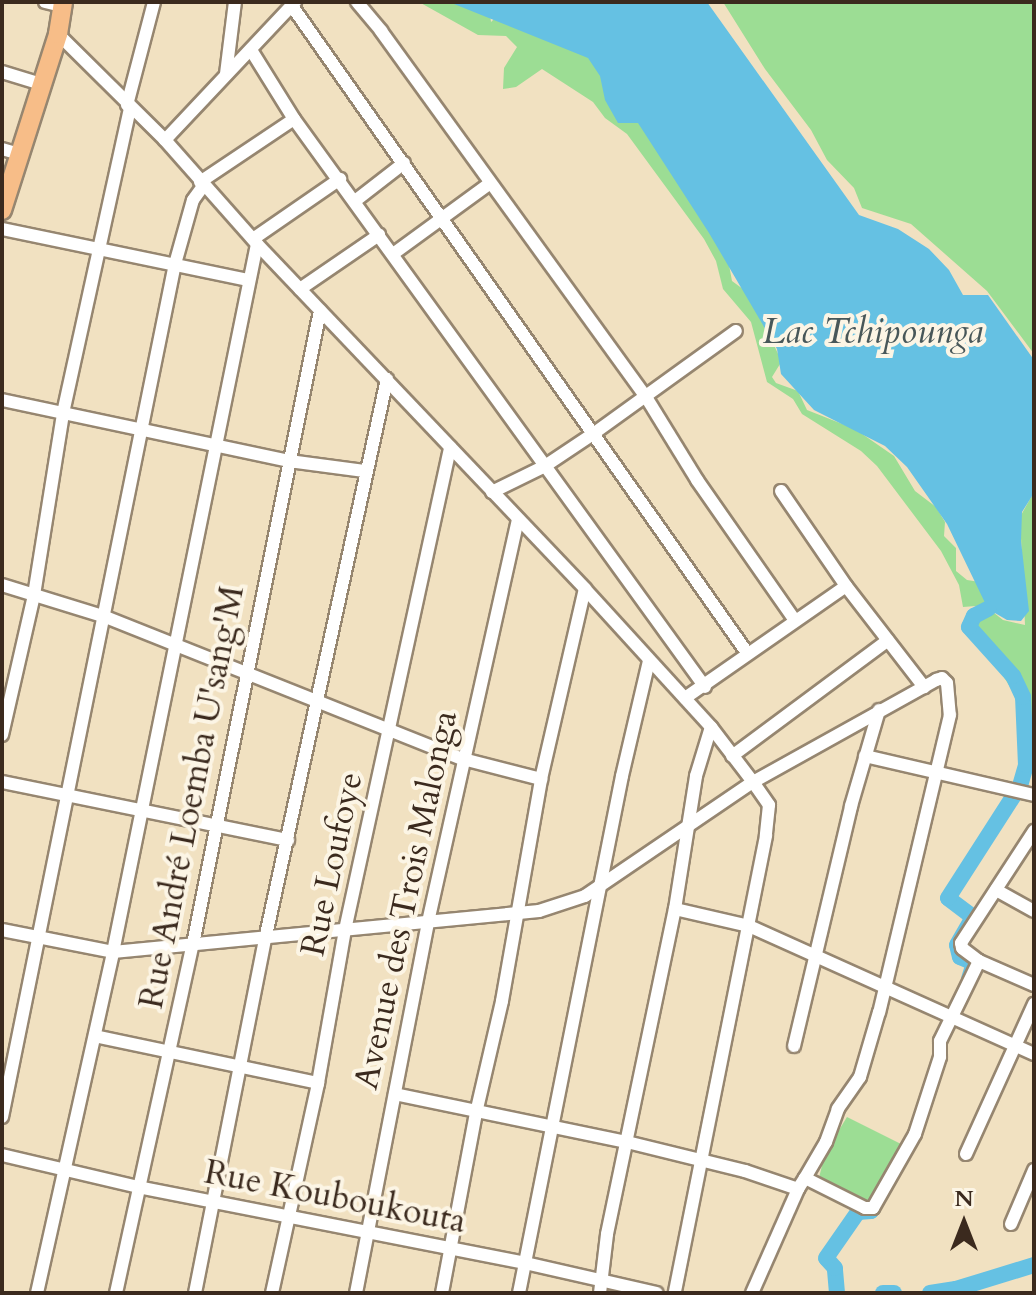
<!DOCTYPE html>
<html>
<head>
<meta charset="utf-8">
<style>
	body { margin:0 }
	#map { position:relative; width:1036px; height:1295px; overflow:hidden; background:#f1e1c1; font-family:Cardo,serif }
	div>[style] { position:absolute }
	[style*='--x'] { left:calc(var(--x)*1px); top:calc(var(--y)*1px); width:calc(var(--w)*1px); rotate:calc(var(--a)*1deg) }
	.green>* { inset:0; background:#9cdd94 }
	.water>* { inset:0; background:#65c1e3 }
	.river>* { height:16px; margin:-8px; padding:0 8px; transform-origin:8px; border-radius:8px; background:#65c1e3 }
	.roads { filter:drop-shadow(2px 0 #968670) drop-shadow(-2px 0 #968670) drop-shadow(0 2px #968670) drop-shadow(0 -2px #968670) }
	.minor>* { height:12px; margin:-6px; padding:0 6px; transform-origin:6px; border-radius:6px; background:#fff }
	.highway>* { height:18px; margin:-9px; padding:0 9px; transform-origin:9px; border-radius:9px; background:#f7bd88 }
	span { translate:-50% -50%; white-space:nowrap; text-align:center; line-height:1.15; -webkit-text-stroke:8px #fcf5e5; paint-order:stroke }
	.street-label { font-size:34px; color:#3b2a1e }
	.water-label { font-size:36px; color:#485759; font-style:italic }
	.frame { position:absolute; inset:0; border:4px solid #3b2a1e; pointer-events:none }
	.north { position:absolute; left:924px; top:1183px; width:80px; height:80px; -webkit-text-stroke:6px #fcf5e5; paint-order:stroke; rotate:0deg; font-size:22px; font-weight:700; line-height:32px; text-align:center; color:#3b2a1e }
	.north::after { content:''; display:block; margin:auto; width:28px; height:36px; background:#3b2a1e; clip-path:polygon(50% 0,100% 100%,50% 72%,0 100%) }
</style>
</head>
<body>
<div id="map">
	<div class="green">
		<i style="clip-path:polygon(419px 2px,489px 6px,491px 22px,498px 15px,587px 53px,642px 118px,727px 254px,732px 281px,751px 295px,779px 356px,780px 364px,772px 377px,776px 383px,798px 391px,807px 410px,855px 429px,894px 456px,915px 491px,936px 507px,945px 522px,944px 536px,956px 548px,956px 571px,967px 580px,986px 583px,989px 602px,984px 605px,1003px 620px,1025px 625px,1020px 517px,1034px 492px,1034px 717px,1030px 719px,977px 634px,976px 606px,963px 607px,959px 585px,941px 551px,877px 466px,861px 451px,802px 414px,793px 399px,767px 382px,751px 322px,723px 289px,716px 261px,704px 239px,627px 134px,605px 118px,593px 102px,542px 69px,516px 87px,503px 89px,504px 68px,517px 47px,506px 36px,478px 35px)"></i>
		<i style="clip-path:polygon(723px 2px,1034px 2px,1034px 354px,987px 291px,911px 224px,862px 208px,854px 188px,827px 160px,811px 130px,765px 69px)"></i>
		<i style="clip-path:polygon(847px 1117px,903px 1145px,870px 1204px,819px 1178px,825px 1153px)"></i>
	</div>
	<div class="water">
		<i style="clip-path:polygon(449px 2px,707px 2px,859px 215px,898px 229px,929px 249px,949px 270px,963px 295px,988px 295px,1034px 360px,1034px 493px,1022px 512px,1021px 541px,1029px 611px,1021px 621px,1007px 620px,988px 609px,947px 524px,907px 467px,885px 446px,814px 410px,781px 374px,777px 349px,709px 233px,638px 123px,618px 123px,605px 100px,600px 76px,588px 58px)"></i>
	</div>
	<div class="river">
		<i style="--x:969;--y:979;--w:17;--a:-73"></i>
		<i style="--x:974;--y:963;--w:15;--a:-157"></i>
		<i style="--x:960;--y:957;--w:12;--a:-104"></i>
		<i style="--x:957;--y:945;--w:32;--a:-60"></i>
		<i style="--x:973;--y:917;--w:31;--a:-143"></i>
		<i style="--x:948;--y:898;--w:133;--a:-57.3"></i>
		<i style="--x:1020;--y:786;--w:22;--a:-74"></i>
		<i style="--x:1026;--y:765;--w:68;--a:-92.5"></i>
		<i style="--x:1023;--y:697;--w:23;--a:-115"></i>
		<i style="--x:1013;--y:676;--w:66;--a:-131.9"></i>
		<i style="--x:969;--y:627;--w:12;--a:-66"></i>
		<i style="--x:974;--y:616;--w:16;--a:-27"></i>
		<i style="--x:837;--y:1293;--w:25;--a:-95"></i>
		<i style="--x:835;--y:1268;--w:13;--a:-132"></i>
		<i style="--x:826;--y:1258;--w:56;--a:-55.2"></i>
		<i style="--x:858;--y:1212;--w:13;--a:-4"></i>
		<i style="--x:871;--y:1211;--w:10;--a:-61"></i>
		<i style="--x:883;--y:1293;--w:11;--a:0"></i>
		<i style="--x:930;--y:1293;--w:26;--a:-9"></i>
		<i style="--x:956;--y:1289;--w:82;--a:-17.1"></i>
	</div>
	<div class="roads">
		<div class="minor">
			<i style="--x:45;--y:2;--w:18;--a:13"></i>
			<i style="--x:357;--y:2;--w:38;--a:50"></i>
			<i style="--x:381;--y:31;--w:452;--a:54.1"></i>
			<i style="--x:646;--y:397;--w:97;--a:58.4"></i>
			<i style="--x:697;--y:480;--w:169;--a:55.1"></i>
			<i style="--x:292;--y:6;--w:792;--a:54.87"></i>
			<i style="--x:58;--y:34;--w:151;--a:44.7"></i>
			<i style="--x:165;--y:140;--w:139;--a:48.5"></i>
			<i style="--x:257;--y:244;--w:476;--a:46.4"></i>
			<i style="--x:585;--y:589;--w:187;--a:47.6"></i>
			<i style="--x:711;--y:727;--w:69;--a:52.6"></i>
			<i style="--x:753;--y:782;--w:210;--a:-29.1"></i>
			<i style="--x:936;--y:680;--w:6;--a:-18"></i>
			<i style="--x:942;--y:678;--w:7;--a:45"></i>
			<i style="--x:947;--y:683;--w:32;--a:85"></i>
			<i style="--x:950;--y:715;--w:305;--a:103.4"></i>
			<i style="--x:879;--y:1012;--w:68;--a:106.3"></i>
			<i style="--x:860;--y:1077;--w:39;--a:125"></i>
			<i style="--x:838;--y:1109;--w:35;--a:110"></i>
			<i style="--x:826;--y:1142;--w:42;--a:120.3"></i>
			<i style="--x:251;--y:50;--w:81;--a:58.1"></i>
			<i style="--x:294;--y:119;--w:701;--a:54.11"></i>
			<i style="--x:2;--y:72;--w:41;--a:17.1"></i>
			<i style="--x:226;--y:74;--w:73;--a:-82.9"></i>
			<i style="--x:127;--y:105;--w:106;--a:-75.3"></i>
			<i style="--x:165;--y:140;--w:190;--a:-46.7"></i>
			<i style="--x:2;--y:149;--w:19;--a:16"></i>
			<i style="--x:200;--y:182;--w:113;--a:-33.8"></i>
			<i style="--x:355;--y:201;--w:62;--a:-37.8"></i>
			<i style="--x:2;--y:229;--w:252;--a:11.7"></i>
			<i style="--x:253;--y:239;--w:106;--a:-34.6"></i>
			<i style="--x:393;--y:254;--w:119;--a:-36.1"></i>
			<i style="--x:300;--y:289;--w:96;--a:-34.4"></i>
			<i style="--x:2;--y:400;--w:293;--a:12"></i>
			<i style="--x:289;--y:461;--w:76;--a:7.6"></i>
			<i style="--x:781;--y:491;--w:115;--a:55.6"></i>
			<i style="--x:846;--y:586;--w:128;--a:52.3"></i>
			<i style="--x:492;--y:492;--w:59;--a:-26.1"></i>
			<i style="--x:545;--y:466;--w:58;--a:-33.7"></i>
			<i style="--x:593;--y:434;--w:176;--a:-35.8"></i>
			<i style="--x:2;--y:585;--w:106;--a:17.1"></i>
			<i style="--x:103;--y:616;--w:387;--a:21.7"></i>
			<i style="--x:463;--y:759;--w:81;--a:14.4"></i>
			<i style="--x:685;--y:698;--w:196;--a:-34.8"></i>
			<i style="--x:2;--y:735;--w:144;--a:-77.1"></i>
			<i style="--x:34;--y:595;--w:184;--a:-80.9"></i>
			<i style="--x:63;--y:413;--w:312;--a:-77.6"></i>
			<i style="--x:732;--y:756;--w:194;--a:-36.6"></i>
			<i style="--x:865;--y:756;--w:173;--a:13"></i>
			<i style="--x:2;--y:782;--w:292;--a:11.5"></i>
			<i style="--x:996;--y:890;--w:43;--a:28.9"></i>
			<i style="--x:675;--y:909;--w:76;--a:12.9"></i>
			<i style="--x:749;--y:926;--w:312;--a:24.2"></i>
			<i style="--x:2;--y:930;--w:113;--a:11.2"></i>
			<i style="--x:113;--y:952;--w:428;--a:-5.5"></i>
			<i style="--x:539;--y:911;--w:48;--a:-18.1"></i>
			<i style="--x:585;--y:896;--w:203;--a:-34.2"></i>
			<i style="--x:753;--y:782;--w:28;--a:55"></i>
			<i style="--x:769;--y:805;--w:31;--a:96"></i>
			<i style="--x:766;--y:836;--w:466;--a:101.3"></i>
			<i style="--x:979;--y:961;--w:60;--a:23.6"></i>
			<i style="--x:95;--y:1036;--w:228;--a:11.9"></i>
			<i style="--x:794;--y:1046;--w:247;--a:-76.6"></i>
			<i style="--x:851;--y:806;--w:100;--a:-73.7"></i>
			<i style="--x:395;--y:1094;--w:237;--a:11.7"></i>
			<i style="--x:627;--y:1142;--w:122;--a:13.8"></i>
			<i style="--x:745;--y:1171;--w:56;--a:18.8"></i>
			<i style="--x:798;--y:1189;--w:13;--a:-58"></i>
			<i style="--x:805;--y:1178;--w:67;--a:26.6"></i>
			<i style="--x:865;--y:1208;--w:8;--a:0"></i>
			<i style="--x:873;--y:1208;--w:85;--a:-60.4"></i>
			<i style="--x:915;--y:1134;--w:81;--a:-72"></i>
			<i style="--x:940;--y:1057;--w:16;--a:-90"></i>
			<i style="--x:940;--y:1041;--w:89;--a:-64"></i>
			<i style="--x:979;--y:961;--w:21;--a:-143"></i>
			<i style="--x:962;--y:948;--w:5;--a:-101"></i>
			<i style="--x:961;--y:943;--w:134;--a:-56.9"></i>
			<i style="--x:2;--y:1117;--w:870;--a:-78.54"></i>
			<i style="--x:175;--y:264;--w:66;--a:-74.3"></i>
			<i style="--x:193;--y:200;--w:17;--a:-54"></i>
			<i style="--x:966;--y:1154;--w:165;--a:-65.6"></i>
			<i style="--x:2;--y:1155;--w:140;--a:13.2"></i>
			<i style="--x:138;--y:1187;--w:394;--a:11.1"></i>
			<i style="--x:525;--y:1263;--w:135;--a:12.8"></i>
			<i style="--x:1011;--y:1224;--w:59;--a:-66.9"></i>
			<i style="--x:37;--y:1293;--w:349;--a:-77.4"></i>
			<i style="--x:113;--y:952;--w:722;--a:-78.5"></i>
			<i style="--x:116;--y:1293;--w:357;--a:-77.6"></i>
			<i style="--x:193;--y:944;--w:646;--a:-78.66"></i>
			<i style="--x:195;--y:1293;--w:365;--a:-78.8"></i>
			<i style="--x:266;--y:935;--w:569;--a:-77.72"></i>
			<i style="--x:272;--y:1293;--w:215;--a:-77.6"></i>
			<i style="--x:318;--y:1083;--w:155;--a:-80"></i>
			<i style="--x:345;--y:930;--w:494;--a:-77.7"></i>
			<i style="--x:356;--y:1293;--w:378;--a:-79"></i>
			<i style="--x:428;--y:922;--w:413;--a:-77.4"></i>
			<i style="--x:442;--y:1293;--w:183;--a:-79.3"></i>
			<i style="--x:476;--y:1113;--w:115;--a:-76.9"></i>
			<i style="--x:502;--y:1001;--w:225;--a:-80"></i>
			<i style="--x:541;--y:779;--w:195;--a:-77"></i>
			<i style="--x:519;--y:1293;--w:527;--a:-78.73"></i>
			<i style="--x:622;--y:776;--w:118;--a:-76.8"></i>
			<i style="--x:600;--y:1293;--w:59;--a:-83.2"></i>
			<i style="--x:607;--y:1234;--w:332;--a:-78.2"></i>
			<i style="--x:675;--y:909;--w:135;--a:-81"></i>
			<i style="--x:696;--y:776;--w:51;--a:-73"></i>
			<i style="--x:752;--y:1293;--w:114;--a:-66.1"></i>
		</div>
		<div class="highway">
			<i style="--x:2;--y:210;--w:185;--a:-72.3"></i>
			<i style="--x:58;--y:34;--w:32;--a:-81"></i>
		</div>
	</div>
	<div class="street-label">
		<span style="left:192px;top:797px;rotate:-79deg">Rue André Loemba U'sang'M</span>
		<span style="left:332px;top:864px;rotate:-78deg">Rue Loufoye</span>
		<span style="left:406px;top:900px;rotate:-78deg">Avenue des Trois Malonga</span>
		<span style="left:335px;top:1197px;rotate:11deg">Rue Kouboukouta</span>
	</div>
	<div class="water-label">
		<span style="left:873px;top:332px">Lac Tchipounga</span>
	</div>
	<div class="frame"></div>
	<div class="north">N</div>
</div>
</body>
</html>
